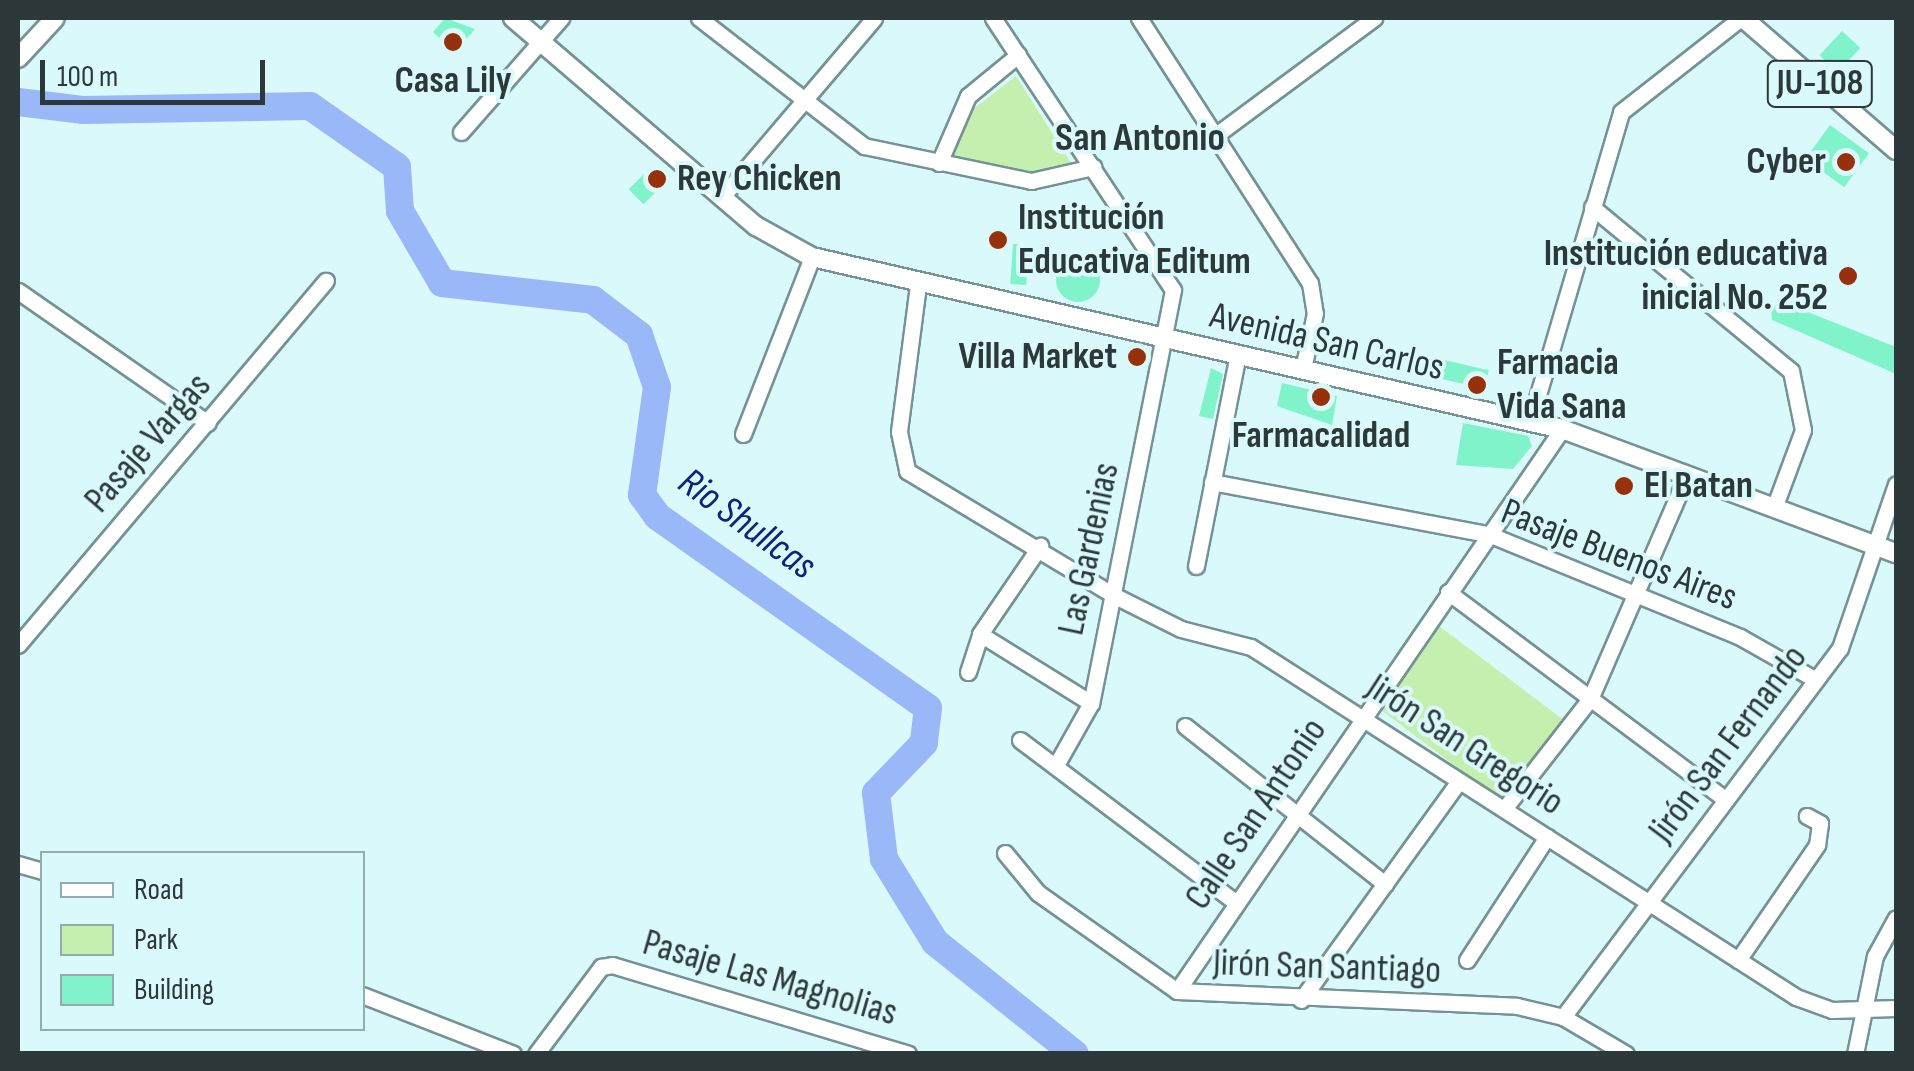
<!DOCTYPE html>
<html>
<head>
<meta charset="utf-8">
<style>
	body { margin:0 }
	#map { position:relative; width:1914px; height:1071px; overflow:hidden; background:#daf9fa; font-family:"Sofia Sans Condensed",sans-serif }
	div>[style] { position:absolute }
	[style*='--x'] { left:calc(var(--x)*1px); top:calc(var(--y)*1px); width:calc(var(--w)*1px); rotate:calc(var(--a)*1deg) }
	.green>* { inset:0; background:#c4efae; transform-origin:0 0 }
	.river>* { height:28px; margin:-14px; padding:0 14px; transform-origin:14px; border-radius:14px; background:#9ab7f7 }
	.building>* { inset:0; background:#80f3ca; transform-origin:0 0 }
	.round { border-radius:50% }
	.roads { filter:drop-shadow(2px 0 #759294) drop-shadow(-2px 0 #759294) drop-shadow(0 2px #759294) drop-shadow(0 -2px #759294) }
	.minor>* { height:15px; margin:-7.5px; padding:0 7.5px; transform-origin:7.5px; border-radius:7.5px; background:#fff }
	.major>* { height:18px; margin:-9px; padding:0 9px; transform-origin:9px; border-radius:9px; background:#fff }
	.dots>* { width:28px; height:28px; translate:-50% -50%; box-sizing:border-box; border:5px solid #daf9fa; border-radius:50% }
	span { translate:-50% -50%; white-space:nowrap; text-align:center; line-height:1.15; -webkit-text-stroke:8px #daf9fa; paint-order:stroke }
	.shield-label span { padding:2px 8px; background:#daf9fa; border:2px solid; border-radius:8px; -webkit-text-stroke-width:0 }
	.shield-label { font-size:35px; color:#2c3839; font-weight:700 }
	.poi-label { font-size:38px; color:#2c3839; font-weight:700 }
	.right { translate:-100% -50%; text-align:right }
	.left { translate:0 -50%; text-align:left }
	.street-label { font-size:38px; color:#2c3839 }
	.neighbourhood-label { font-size:40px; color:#2c3839; font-weight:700 }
	.water-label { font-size:40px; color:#0d247d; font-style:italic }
	.frame { position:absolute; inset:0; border:20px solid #2c3839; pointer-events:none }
	.legend { position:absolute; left:40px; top:851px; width:325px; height:180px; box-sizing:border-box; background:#daf9fa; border:2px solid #94acad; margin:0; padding:12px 18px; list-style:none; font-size:30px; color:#2c3839 }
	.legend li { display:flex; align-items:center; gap:20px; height:50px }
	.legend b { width:50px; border:2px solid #94acad }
	.scale { position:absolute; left:40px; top:60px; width:225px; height:45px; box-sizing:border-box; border:5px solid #2c3839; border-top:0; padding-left:12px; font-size:30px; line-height:35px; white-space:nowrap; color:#2c3839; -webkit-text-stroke:8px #daf9fa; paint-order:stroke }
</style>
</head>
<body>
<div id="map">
	<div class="green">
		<i style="clip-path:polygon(1016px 76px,1078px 174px,1013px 172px,949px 154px,968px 113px)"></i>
		<i style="left:1439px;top:626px;width:156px;height:102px;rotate:37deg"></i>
	</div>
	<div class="river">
		<i style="--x:18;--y:102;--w:65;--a:7"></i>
		<i style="--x:83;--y:110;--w:227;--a:-1"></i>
		<i style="--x:310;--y:106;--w:106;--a:35"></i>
		<i style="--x:397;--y:167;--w:44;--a:86.1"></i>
		<i style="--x:400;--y:211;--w:83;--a:59.7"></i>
		<i style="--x:442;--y:283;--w:152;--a:6.4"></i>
		<i style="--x:593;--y:300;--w:58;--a:37.3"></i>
		<i style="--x:639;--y:335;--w:55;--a:70.9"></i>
		<i style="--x:657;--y:387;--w:109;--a:97.9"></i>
		<i style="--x:642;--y:495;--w:26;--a:54"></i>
		<i style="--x:657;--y:516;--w:332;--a:35.3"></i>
		<i style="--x:928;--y:708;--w:35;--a:97"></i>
		<i style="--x:924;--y:743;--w:69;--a:133.8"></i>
		<i style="--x:876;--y:793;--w:66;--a:83.1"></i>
		<i style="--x:884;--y:859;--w:97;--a:58.4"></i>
		<i style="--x:935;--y:942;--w:179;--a:38.7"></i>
	</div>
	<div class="building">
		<i style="clip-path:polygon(445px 18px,475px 29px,455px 52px,433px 32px)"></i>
		<i style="left:1842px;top:31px;width:25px;height:33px;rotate:43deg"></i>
		<i style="left:1830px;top:125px;width:48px;height:42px;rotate:36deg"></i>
		<i style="left:652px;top:166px;width:21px;height:33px;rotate:45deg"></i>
		<i style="left:1013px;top:244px;width:16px;height:40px;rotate:4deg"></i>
		<i class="round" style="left:1056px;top:258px;width:44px;height:44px"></i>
		<i style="clip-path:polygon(1790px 305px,1896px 347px,1896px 374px,1772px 320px,1771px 306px)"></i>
		<i style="left:1440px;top:359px;width:50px;height:19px;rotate:13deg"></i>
		<i style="clip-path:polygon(1211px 368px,1223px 374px,1213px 419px,1199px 416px)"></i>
		<i style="clip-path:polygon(1282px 383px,1337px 396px,1332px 425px,1277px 406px)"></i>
		<i style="clip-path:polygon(1463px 423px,1528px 436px,1532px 446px,1513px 469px,1456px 465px)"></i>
	</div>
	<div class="roads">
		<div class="minor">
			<i style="--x:699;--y:18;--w:209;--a:37.8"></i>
			<i style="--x:864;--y:146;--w:171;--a:11.8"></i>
			<i style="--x:1031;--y:181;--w:64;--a:-12.7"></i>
			<i style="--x:993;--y:18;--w:326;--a:56.5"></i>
			<i style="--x:1173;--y:290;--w:421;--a:101.2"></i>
			<i style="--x:1091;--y:703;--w:71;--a:119.4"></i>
			<i style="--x:1139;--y:18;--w:315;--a:57.2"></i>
			<i style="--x:1310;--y:283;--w:30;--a:81"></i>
			<i style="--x:1315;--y:313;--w:57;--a:102.1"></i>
			<i style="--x:461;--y:132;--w:152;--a:-48.7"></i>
			<i style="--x:1216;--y:135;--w:197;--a:-36.5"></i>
			<i style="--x:939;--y:163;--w:73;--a:-66.6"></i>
			<i style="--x:968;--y:96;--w:65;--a:-39.4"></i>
			<i style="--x:721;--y:198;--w:236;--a:-49.6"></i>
			<i style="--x:1592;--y:207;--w:258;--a:39.5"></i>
			<i style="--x:1791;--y:371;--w:60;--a:78.5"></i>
			<i style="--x:1803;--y:430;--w:83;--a:110.4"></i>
			<i style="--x:918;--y:285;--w:148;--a:97.4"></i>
			<i style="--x:899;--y:432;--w:40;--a:78"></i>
			<i style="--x:907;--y:471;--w:240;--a:31"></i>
			<i style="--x:1113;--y:595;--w:76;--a:26.6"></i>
			<i style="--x:1181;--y:629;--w:72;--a:14.4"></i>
			<i style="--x:1251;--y:647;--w:648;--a:32.71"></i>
			<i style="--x:1796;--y:997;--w:38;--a:20"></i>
			<i style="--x:1832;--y:1010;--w:64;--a:-1.8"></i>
			<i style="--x:18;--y:291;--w:231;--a:34.8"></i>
			<i style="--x:1530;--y:422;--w:323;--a:-73.6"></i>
			<i style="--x:1621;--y:112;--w:152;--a:-38.1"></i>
			<i style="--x:743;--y:434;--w:190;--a:-68.7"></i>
			<i style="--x:1212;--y:482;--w:281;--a:10.7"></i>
			<i style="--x:1488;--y:534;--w:272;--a:22.2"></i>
			<i style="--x:1740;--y:637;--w:87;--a:29.5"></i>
			<i style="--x:1196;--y:566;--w:216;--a:-78.8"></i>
			<i style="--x:1448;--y:592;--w:347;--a:36.8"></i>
			<i style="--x:980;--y:634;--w:131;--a:31.9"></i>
			<i style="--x:18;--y:645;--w:477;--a:-49.8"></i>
			<i style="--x:968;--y:672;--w:40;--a:-72"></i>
			<i style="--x:980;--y:634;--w:107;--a:-55.7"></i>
			<i style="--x:1185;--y:726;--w:255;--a:38.3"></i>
			<i style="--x:1020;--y:740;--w:271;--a:37"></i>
			<i style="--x:1504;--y:809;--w:140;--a:-52"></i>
			<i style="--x:1590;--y:699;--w:242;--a:-66.6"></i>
			<i style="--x:1005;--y:853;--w:52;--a:50.5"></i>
			<i style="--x:1038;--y:893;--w:170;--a:35.2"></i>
			<i style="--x:1177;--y:991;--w:340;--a:2.5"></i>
			<i style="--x:1517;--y:1006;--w:47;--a:13.4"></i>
			<i style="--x:1563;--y:1017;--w:73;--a:30.4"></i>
			<i style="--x:18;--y:864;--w:25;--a:16"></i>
			<i style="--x:1467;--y:960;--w:147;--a:-57"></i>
			<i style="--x:1738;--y:960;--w:140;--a:-55.5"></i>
			<i style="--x:1817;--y:845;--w:22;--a:-82"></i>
			<i style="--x:1820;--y:823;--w:15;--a:-152"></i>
			<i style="--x:1177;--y:991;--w:681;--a:-55.59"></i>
			<i style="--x:362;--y:995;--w:162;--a:21.3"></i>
			<i style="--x:1301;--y:1000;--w:270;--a:-54.2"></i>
			<i style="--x:1563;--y:1017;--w:461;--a:-53.1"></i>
			<i style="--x:1840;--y:648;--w:173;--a:-71.1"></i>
			<i style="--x:536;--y:1054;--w:109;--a:-53.2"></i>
			<i style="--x:601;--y:967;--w:11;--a:-10"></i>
			<i style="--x:612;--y:965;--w:309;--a:16.7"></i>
			<i style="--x:1855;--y:1054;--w:100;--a:-78.5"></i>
			<i style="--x:1875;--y:956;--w:43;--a:-61.1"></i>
		</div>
		<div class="major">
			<i style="--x:513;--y:18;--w:320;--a:40.6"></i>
			<i style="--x:756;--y:226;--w:64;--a:29"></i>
			<i style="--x:812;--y:257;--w:769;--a:12.92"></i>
			<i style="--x:1562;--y:429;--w:356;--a:20.4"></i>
			<i style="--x:1743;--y:18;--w:202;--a:40.8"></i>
			<i style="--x:18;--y:58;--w:54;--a:-47.2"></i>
		</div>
	</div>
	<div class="dots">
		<i style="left:453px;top:42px;background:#97310c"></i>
		<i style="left:1846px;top:162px;background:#97310c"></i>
		<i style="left:657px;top:179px;background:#97310c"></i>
		<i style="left:998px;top:240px;background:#97310c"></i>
		<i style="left:1848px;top:276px;background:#97310c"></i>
		<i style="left:1137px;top:357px;background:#97310c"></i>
		<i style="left:1477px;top:385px;background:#97310c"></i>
		<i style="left:1321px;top:397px;background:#97310c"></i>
		<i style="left:1624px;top:486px;background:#97310c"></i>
	</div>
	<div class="shield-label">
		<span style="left:1820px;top:84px">JU-108</span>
	</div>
	<div class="poi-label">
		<span style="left:453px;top:81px">Casa Lily</span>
		<span class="right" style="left:1826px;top:162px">Cyber</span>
		<span class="left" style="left:677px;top:179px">Rey Chicken</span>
		<span class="left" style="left:1018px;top:240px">Institución<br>Educativa Editum</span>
		<span class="right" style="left:1828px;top:276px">Institución educativa<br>inicial No. 252</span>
		<span class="right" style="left:1117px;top:357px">Villa Market</span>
		<span class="left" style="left:1497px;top:385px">Farmacia<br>Vida Sana</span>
		<span style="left:1321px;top:436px">Farmacalidad</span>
		<span class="left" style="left:1644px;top:486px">El Batan</span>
	</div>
	<div class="street-label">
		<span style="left:1327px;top:342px;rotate:13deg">Avenida San Carlos</span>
		<span style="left:148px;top:443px;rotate:-49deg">Pasaje Vargas</span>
		<span style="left:1089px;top:549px;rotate:-78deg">Las Gardenias</span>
		<span style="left:1619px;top:555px;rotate:21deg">Pasaje Buenos Aires</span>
		<span style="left:1728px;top:744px;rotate:-53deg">Jirón San Fernando</span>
		<span style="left:1465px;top:745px;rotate:33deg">Jirón San Gregorio</span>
		<span style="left:1256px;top:814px;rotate:-56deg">Calle San Antonio</span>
		<span style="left:1327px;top:967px;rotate:2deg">Jirón San Santiago</span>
		<span style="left:770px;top:978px;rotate:16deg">Pasaje Las Magnolias</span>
	</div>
	<div class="neighbourhood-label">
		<span style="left:1140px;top:138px">San Antonio</span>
	</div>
	<div class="water-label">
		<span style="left:747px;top:524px;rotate:36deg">Rio Shullcas</span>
	</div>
	<div class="frame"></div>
	<ul class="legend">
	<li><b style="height:12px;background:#fff"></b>Road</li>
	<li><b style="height:28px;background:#c4efae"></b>Park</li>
	<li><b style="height:28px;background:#80f3ca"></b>Building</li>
	</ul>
	<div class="scale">100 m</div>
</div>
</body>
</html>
